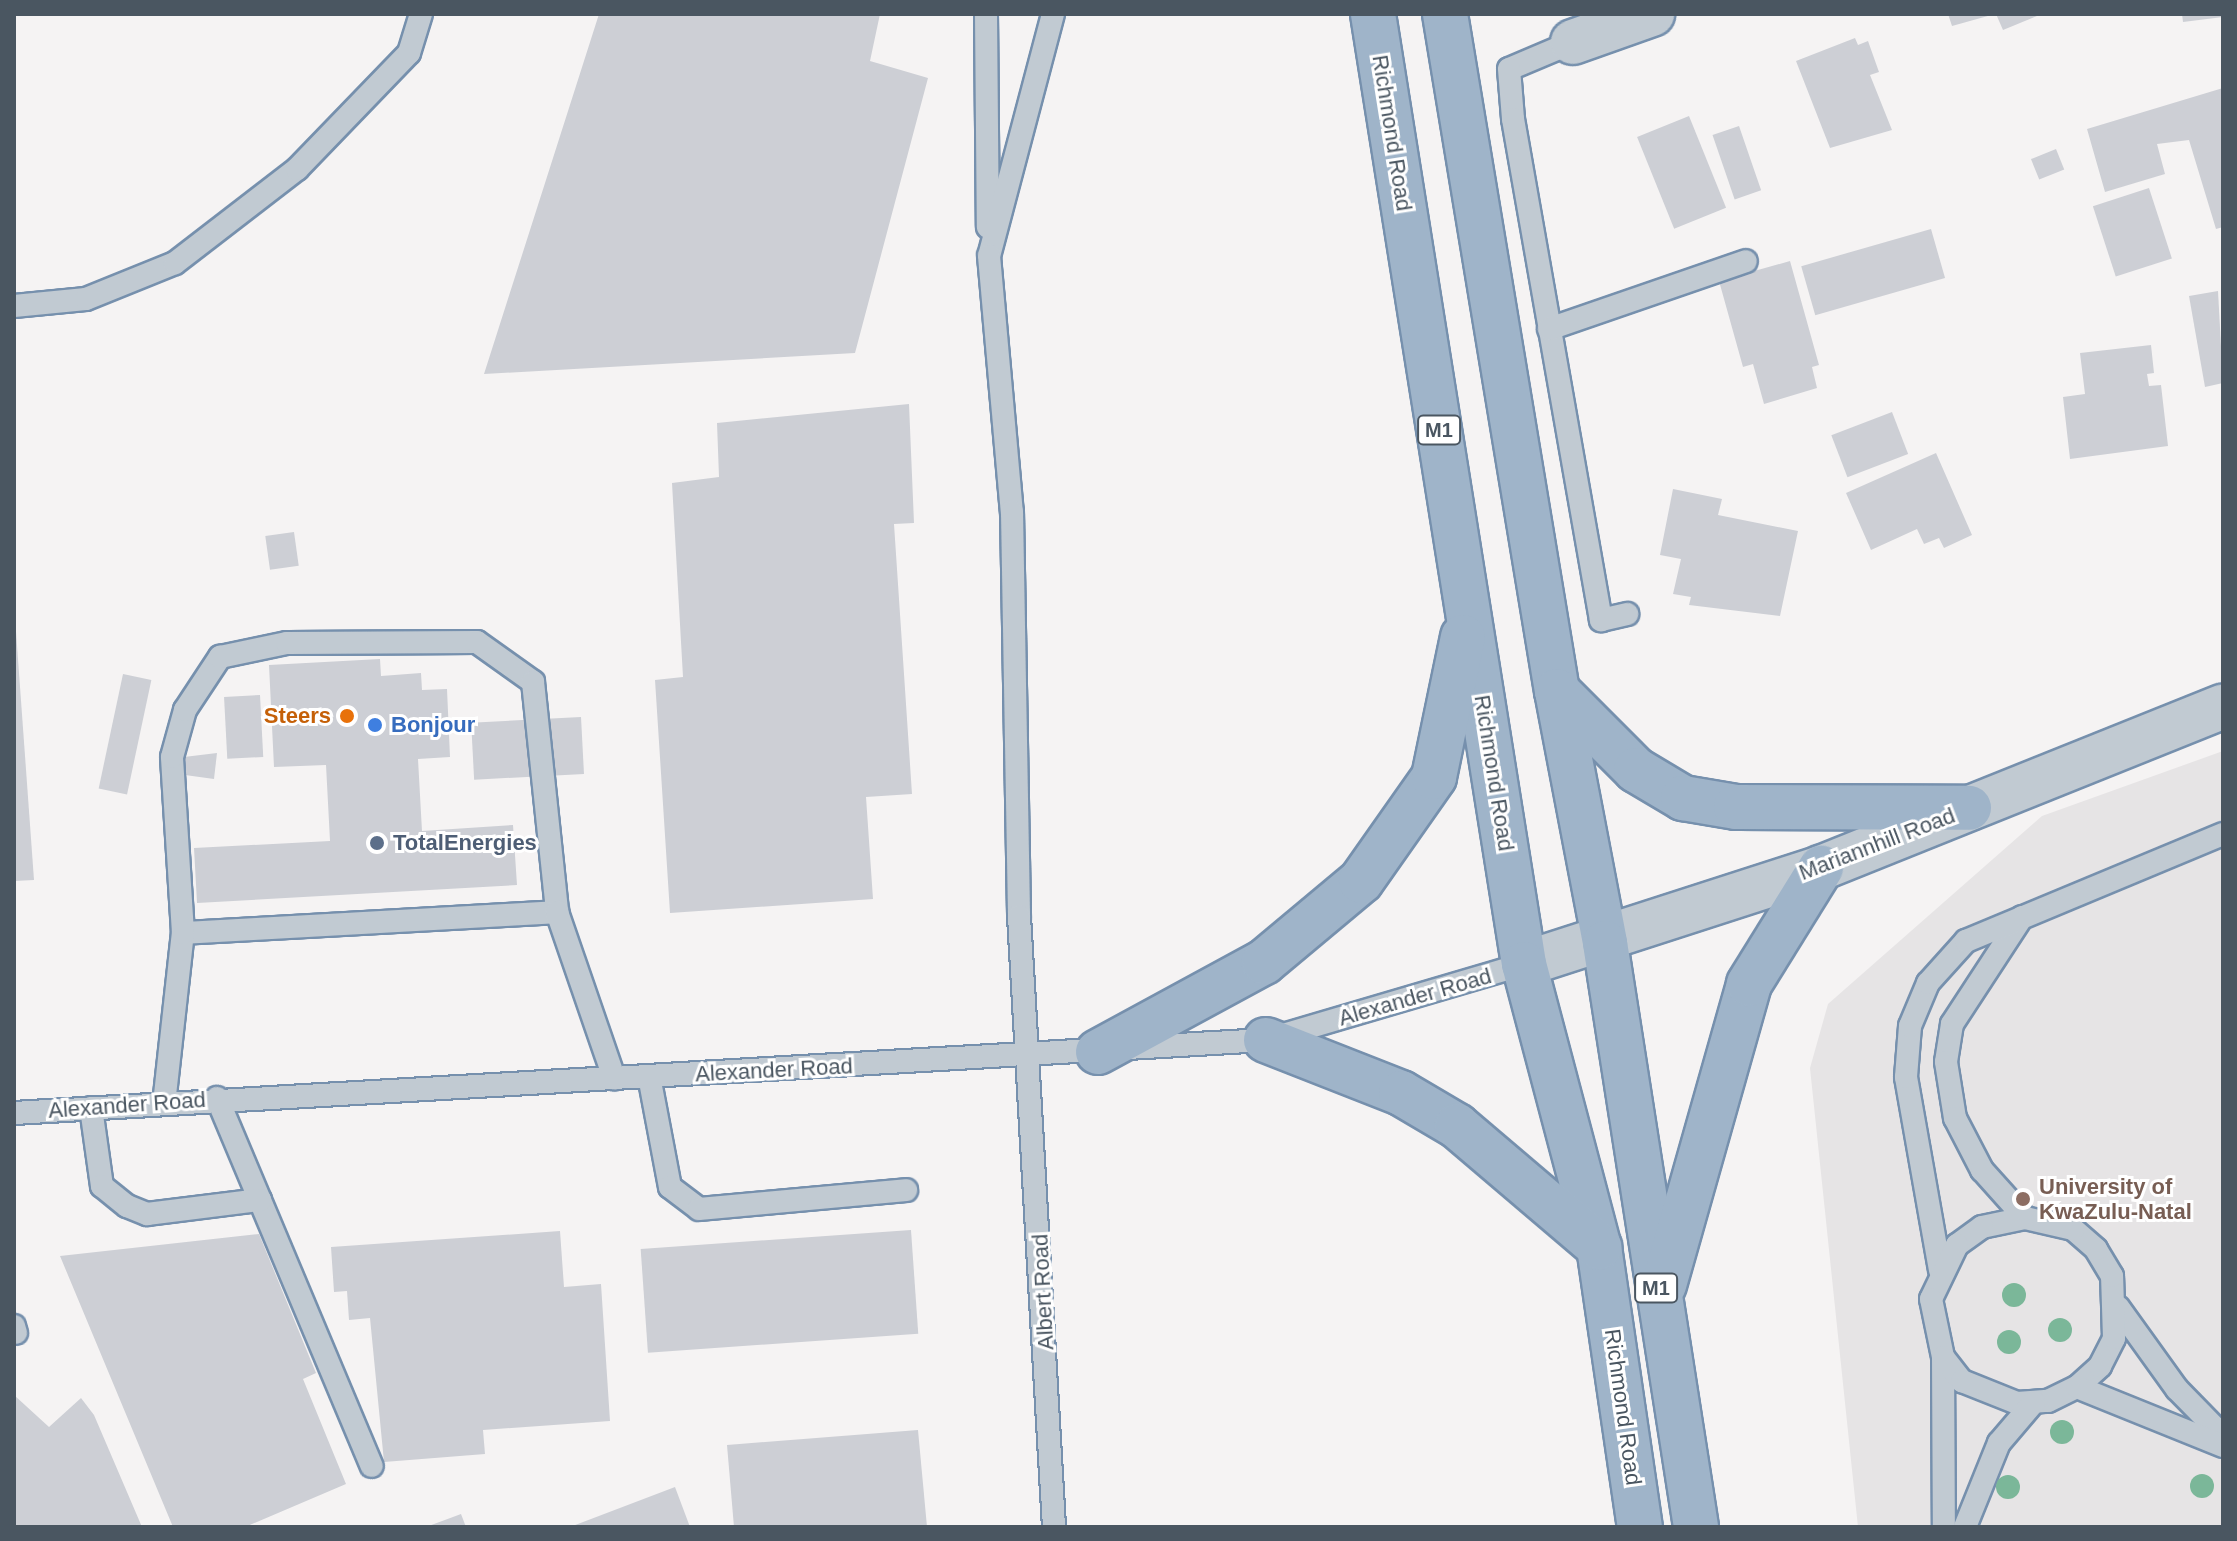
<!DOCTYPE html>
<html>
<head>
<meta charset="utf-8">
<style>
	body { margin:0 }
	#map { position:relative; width:2237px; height:1541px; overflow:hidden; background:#f5f3f3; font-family:Arial,sans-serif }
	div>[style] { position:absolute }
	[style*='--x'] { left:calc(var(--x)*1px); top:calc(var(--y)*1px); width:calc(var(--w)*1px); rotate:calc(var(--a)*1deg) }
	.education>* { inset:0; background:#e6e4e5 }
	.building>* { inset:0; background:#cdcfd5; transform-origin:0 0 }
	.roads { filter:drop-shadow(2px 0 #7690ad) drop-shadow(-2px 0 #7690ad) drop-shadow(0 2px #7690ad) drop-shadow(0 -2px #7690ad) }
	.service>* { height:22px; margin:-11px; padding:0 11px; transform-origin:11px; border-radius:11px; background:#c1cad2 }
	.minor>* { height:44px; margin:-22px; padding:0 22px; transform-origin:22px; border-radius:22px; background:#c1cad2 }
	.tertiary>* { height:44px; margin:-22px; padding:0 22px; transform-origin:22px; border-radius:22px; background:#c1cad2 }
	.trunk>* { height:44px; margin:-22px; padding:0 22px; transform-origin:22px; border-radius:22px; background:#9fb4c9 }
	.trees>* { width:24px; height:24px; margin:-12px; border-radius:50%; background:#7bb799 }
	.dots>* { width:22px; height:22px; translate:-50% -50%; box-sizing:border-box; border:4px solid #fff; border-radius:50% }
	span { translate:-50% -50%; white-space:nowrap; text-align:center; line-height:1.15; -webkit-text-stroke:6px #fff; paint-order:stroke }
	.shield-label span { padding:2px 6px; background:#fff; border:2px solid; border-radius:6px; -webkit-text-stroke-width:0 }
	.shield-label { font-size:20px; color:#4a5661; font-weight:700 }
	.street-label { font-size:22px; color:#4a5661 }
	.food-label { font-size:22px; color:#c56008; font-weight:700 }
	.right { translate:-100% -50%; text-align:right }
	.shop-label { font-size:22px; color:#366cbe; font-weight:700 }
	.left { translate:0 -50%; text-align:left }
	.service-label { font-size:22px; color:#4e5e75; font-weight:700 }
	.education-label { font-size:22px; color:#785e54; font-weight:700 }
	.frame { position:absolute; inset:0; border:16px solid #4a5661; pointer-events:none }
</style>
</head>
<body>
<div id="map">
	<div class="education">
		<i style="clip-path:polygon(2223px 751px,2223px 1527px,1858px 1527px,1810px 1068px,1828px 1004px,2042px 816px)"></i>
	</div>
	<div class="building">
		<i style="clip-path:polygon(599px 14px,880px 14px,870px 61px,928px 78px,855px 353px,484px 374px)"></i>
		<i style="clip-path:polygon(1948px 14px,1995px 14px,1952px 26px)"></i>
		<i style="clip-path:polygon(1996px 14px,2042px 14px,2003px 30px)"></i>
		<i style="clip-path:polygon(2182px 14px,2223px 14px,2223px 17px,2183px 22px)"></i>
		<i style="clip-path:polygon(1855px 38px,1858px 45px,1868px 41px,1879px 72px,1870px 75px,1892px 130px,1830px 148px,1796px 61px)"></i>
		<i style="clip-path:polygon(2223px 88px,2223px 227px,2216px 229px,2189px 140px,2157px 144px,2165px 174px,2105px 192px,2087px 129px)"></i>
		<i style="left:1689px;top:116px;width:99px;height:56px;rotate:68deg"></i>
		<i style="left:1739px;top:126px;width:68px;height:28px;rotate:71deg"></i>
		<i style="left:2056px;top:149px;width:22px;height:27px;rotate:68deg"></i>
		<i style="left:2149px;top:188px;width:74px;height:59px;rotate:72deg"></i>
		<i style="left:1931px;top:229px;width:51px;height:135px;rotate:74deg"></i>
		<i style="clip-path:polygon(1790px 261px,1819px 365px,1812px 367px,1817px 388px,1764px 404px,1753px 364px,1743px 367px,1719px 281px)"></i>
		<i style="clip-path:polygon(2218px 291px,2223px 383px,2205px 387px,2189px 296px)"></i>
		<i style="clip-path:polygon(2151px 345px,2154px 373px,2147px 374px,2149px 386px,2161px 385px,2168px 446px,2070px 459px,2063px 397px,2085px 394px,2080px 353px)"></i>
		<i style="clip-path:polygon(909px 404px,914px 523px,894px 524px,912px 794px,866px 797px,873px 899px,670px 913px,655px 680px,683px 677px,672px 483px,719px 477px,717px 423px)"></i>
		<i style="left:1892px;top:412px;width:45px;height:65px;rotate:69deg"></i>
		<i style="clip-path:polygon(1936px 453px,1972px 535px,1944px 548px,1939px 538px,1924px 544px,1917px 529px,1871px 550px,1846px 493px)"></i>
		<i style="clip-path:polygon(1673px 489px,1722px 499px,1718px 515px,1798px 531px,1780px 616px,1689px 605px,1691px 597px,1673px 594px,1681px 559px,1660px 555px)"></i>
		<i style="left:294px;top:532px;width:34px;height:29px;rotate:82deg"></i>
		<i style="clip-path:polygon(14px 604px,34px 880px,14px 881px)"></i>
		<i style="clip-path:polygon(380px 659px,381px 676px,421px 673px,422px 690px,447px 689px,450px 757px,418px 759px,422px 831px,513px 825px,517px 885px,197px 903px,194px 848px,330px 841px,326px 765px,274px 767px,269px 665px)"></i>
		<i style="left:123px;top:674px;width:29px;height:117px;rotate:12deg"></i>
		<i style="left:260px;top:695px;width:62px;height:36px;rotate:87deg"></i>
		<i style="left:581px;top:717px;width:57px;height:110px;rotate:87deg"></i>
		<i style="clip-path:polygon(217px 753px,214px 779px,185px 775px,184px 757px)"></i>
		<i style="left:911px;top:1230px;width:104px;height:271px;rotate:86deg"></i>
		<i style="clip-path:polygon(560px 1231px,564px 1287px,601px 1284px,610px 1421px,483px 1430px,485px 1454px,384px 1462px,370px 1318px,349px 1320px,347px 1291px,334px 1292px,331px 1247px)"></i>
		<i style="clip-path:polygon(259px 1234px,316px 1373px,303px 1379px,346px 1484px,245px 1527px,173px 1527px,60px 1256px)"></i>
		<i style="clip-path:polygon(14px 1395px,49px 1427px,81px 1398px,94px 1415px,142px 1527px,14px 1527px)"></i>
		<i style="clip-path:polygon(918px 1430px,927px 1527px,734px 1527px,727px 1445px)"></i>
		<i style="clip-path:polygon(675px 1487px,690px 1527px,570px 1527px)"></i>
		<i style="clip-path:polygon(461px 1514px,466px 1527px,426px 1527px)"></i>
	</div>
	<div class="roads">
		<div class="service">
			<i style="--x:986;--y:14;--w:213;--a:89.5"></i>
			<i style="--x:1053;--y:14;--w:250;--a:104.8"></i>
			<i style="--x:989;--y:256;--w:257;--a:84.9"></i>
			<i style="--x:1012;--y:512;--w:404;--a:89"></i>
			<i style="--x:1019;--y:916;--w:612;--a:86.72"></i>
			<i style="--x:1573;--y:42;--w:69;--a:157.1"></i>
			<i style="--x:1509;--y:69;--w:50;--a:85.4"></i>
			<i style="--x:1513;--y:119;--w:509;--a:80.04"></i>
			<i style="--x:1601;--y:620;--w:27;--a:-13"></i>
			<i style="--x:14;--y:306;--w:72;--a:-5.6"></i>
			<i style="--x:86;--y:299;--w:96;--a:-22"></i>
			<i style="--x:175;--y:263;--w:154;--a:-37.6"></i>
			<i style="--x:297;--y:169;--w:161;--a:-46"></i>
			<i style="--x:409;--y:53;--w:41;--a:-72.9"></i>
			<i style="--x:1549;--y:329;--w:208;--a:-19"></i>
			<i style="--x:2022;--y:917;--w:128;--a:123.2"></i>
			<i style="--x:1952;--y:1024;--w:38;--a:99"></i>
			<i style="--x:1946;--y:1062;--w:57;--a:80.9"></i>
			<i style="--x:1955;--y:1118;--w:59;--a:62.6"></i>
			<i style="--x:1982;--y:1170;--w:64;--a:48.1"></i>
			<i style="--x:183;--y:933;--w:375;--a:-3.2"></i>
			<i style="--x:649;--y:1076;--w:113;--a:79.3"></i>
			<i style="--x:670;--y:1187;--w:36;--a:37"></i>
			<i style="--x:699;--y:1209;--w:208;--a:-5.2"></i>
			<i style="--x:217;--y:1098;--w:399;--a:67.2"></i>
			<i style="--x:164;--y:1104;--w:172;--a:-83.7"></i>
			<i style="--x:183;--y:933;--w:176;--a:-93.6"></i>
			<i style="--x:172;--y:757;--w:49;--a:-74.5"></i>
			<i style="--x:185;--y:710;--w:64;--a:-56.6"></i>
			<i style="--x:220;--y:657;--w:68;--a:-11.8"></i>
			<i style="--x:287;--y:643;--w:190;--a:-0.3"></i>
			<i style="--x:477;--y:642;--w:69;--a:35.5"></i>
			<i style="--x:533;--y:682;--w:231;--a:84"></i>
			<i style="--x:557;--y:912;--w:176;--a:71"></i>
			<i style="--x:91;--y:1108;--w:79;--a:82"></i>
			<i style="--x:102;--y:1186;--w:32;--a:39"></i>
			<i style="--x:127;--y:1206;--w:22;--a:22"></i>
			<i style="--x:147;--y:1214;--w:114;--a:-7.1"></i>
			<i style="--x:14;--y:1113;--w:1254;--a:-3.34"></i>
			<i style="--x:1266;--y:1040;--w:269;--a:-16.4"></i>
			<i style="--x:1940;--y:1270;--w:196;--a:-100"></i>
			<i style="--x:1906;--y:1077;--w:51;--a:-85.5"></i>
			<i style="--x:1910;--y:1026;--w:47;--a:-67.3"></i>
			<i style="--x:1928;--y:983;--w:57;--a:-47.9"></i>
			<i style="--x:1966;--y:941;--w:278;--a:-22.6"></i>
			<i style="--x:2118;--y:1307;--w:101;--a:54.3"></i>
			<i style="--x:2177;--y:1389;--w:66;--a:45.6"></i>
			<i style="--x:14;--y:1326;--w:7;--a:74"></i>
			<i style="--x:1943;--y:1357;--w:170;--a:89.7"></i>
			<i style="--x:2077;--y:1387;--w:31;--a:-42"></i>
			<i style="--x:2100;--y:1366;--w:31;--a:-63"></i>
			<i style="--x:2114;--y:1338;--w:62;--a:-91.8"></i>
			<i style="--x:2112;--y:1276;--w:31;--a:-121"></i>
			<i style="--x:2096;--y:1249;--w:30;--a:-139"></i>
			<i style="--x:2073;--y:1229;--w:49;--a:-167.1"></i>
			<i style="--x:2025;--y:1218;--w:44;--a:168.2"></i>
			<i style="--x:1982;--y:1227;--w:31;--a:144"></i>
			<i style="--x:1957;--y:1245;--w:60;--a:115.7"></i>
			<i style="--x:1931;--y:1299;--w:59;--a:78.3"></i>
			<i style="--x:1943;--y:1357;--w:31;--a:52"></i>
			<i style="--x:1962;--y:1381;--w:59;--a:21.8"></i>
			<i style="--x:2017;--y:1403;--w:31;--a:-4"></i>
			<i style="--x:2048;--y:1401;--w:32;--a:-26"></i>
			<i style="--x:2077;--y:1387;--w:157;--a:22"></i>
			<i style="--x:1965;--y:1527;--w:91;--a:-68"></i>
			<i style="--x:1999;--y:1443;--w:54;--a:-49.5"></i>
		</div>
		<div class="minor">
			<i style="--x:1573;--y:42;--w:84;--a:-19.5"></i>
		</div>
		<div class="tertiary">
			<i style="--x:1524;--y:964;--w:312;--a:-17.9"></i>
			<i style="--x:1821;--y:868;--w:433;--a:-21.9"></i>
		</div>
		<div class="trunk">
			<i style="--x:1373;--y:14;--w:962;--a:80.97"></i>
			<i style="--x:1524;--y:964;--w:293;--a:75.2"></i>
			<i style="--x:1599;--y:1247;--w:283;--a:81.7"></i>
			<i style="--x:1445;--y:14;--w:686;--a:80.61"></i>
			<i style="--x:1557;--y:691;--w:257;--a:79.2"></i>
			<i style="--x:1605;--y:943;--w:591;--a:81.14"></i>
			<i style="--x:1557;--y:691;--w:112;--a:45"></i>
			<i style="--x:1636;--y:770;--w:55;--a:30.8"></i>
			<i style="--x:1683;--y:798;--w:54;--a:9.6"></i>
			<i style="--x:1736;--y:807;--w:233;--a:0.2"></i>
			<i style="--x:1266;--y:1040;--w:145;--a:21.4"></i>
			<i style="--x:1401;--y:1093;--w:65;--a:30.5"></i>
			<i style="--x:1457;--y:1126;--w:187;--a:40.4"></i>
			<i style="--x:1098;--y:1052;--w:189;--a:-28.5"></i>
			<i style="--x:1264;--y:962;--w:126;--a:-39.9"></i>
			<i style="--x:1361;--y:881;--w:127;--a:-54.9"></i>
			<i style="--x:1434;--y:777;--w:143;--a:-78.3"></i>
			<i style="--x:1664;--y:1285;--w:313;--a:-74.2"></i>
			<i style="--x:1749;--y:984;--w:137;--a:-58.2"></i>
		</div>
	</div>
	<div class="trees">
		<i style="left:2014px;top:1295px"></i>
		<i style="left:2060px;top:1330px"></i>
		<i style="left:2009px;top:1342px"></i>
		<i style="left:2062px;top:1432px"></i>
		<i style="left:2202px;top:1486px"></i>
		<i style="left:2008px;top:1487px"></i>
	</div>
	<div class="dots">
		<i style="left:347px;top:716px;background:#e8710a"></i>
		<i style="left:375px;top:725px;background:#3f7fe0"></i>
		<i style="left:377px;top:843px;background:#5c6f8a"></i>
		<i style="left:2023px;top:1199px;background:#8d6e63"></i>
	</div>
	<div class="shield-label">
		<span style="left:1439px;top:430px">M1</span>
		<span style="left:1656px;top:1288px">M1</span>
	</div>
	<div class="street-label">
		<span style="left:1392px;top:133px;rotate:81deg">Richmond Road</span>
		<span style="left:1494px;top:773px;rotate:81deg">Richmond Road</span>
		<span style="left:1877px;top:844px;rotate:-21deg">Mariannhill Road</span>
		<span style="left:1415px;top:997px;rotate:-16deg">Alexander Road</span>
		<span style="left:774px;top:1070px;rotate:-3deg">Alexander Road</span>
		<span style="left:127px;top:1105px;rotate:-4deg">Alexander Road</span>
		<span style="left:1043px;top:1292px;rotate:-93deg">Albert Road</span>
		<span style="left:1623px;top:1407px;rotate:82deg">Richmond Road</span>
	</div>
	<div class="food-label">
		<span class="right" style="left:331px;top:716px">Steers</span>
	</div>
	<div class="shop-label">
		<span class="left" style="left:391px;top:725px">Bonjour</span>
	</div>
	<div class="service-label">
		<span class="left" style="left:393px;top:843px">TotalEnergies</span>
	</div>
	<div class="education-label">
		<span class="left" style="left:2039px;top:1199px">University of<br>KwaZulu-Natal</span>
	</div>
	<div class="frame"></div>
</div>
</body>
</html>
